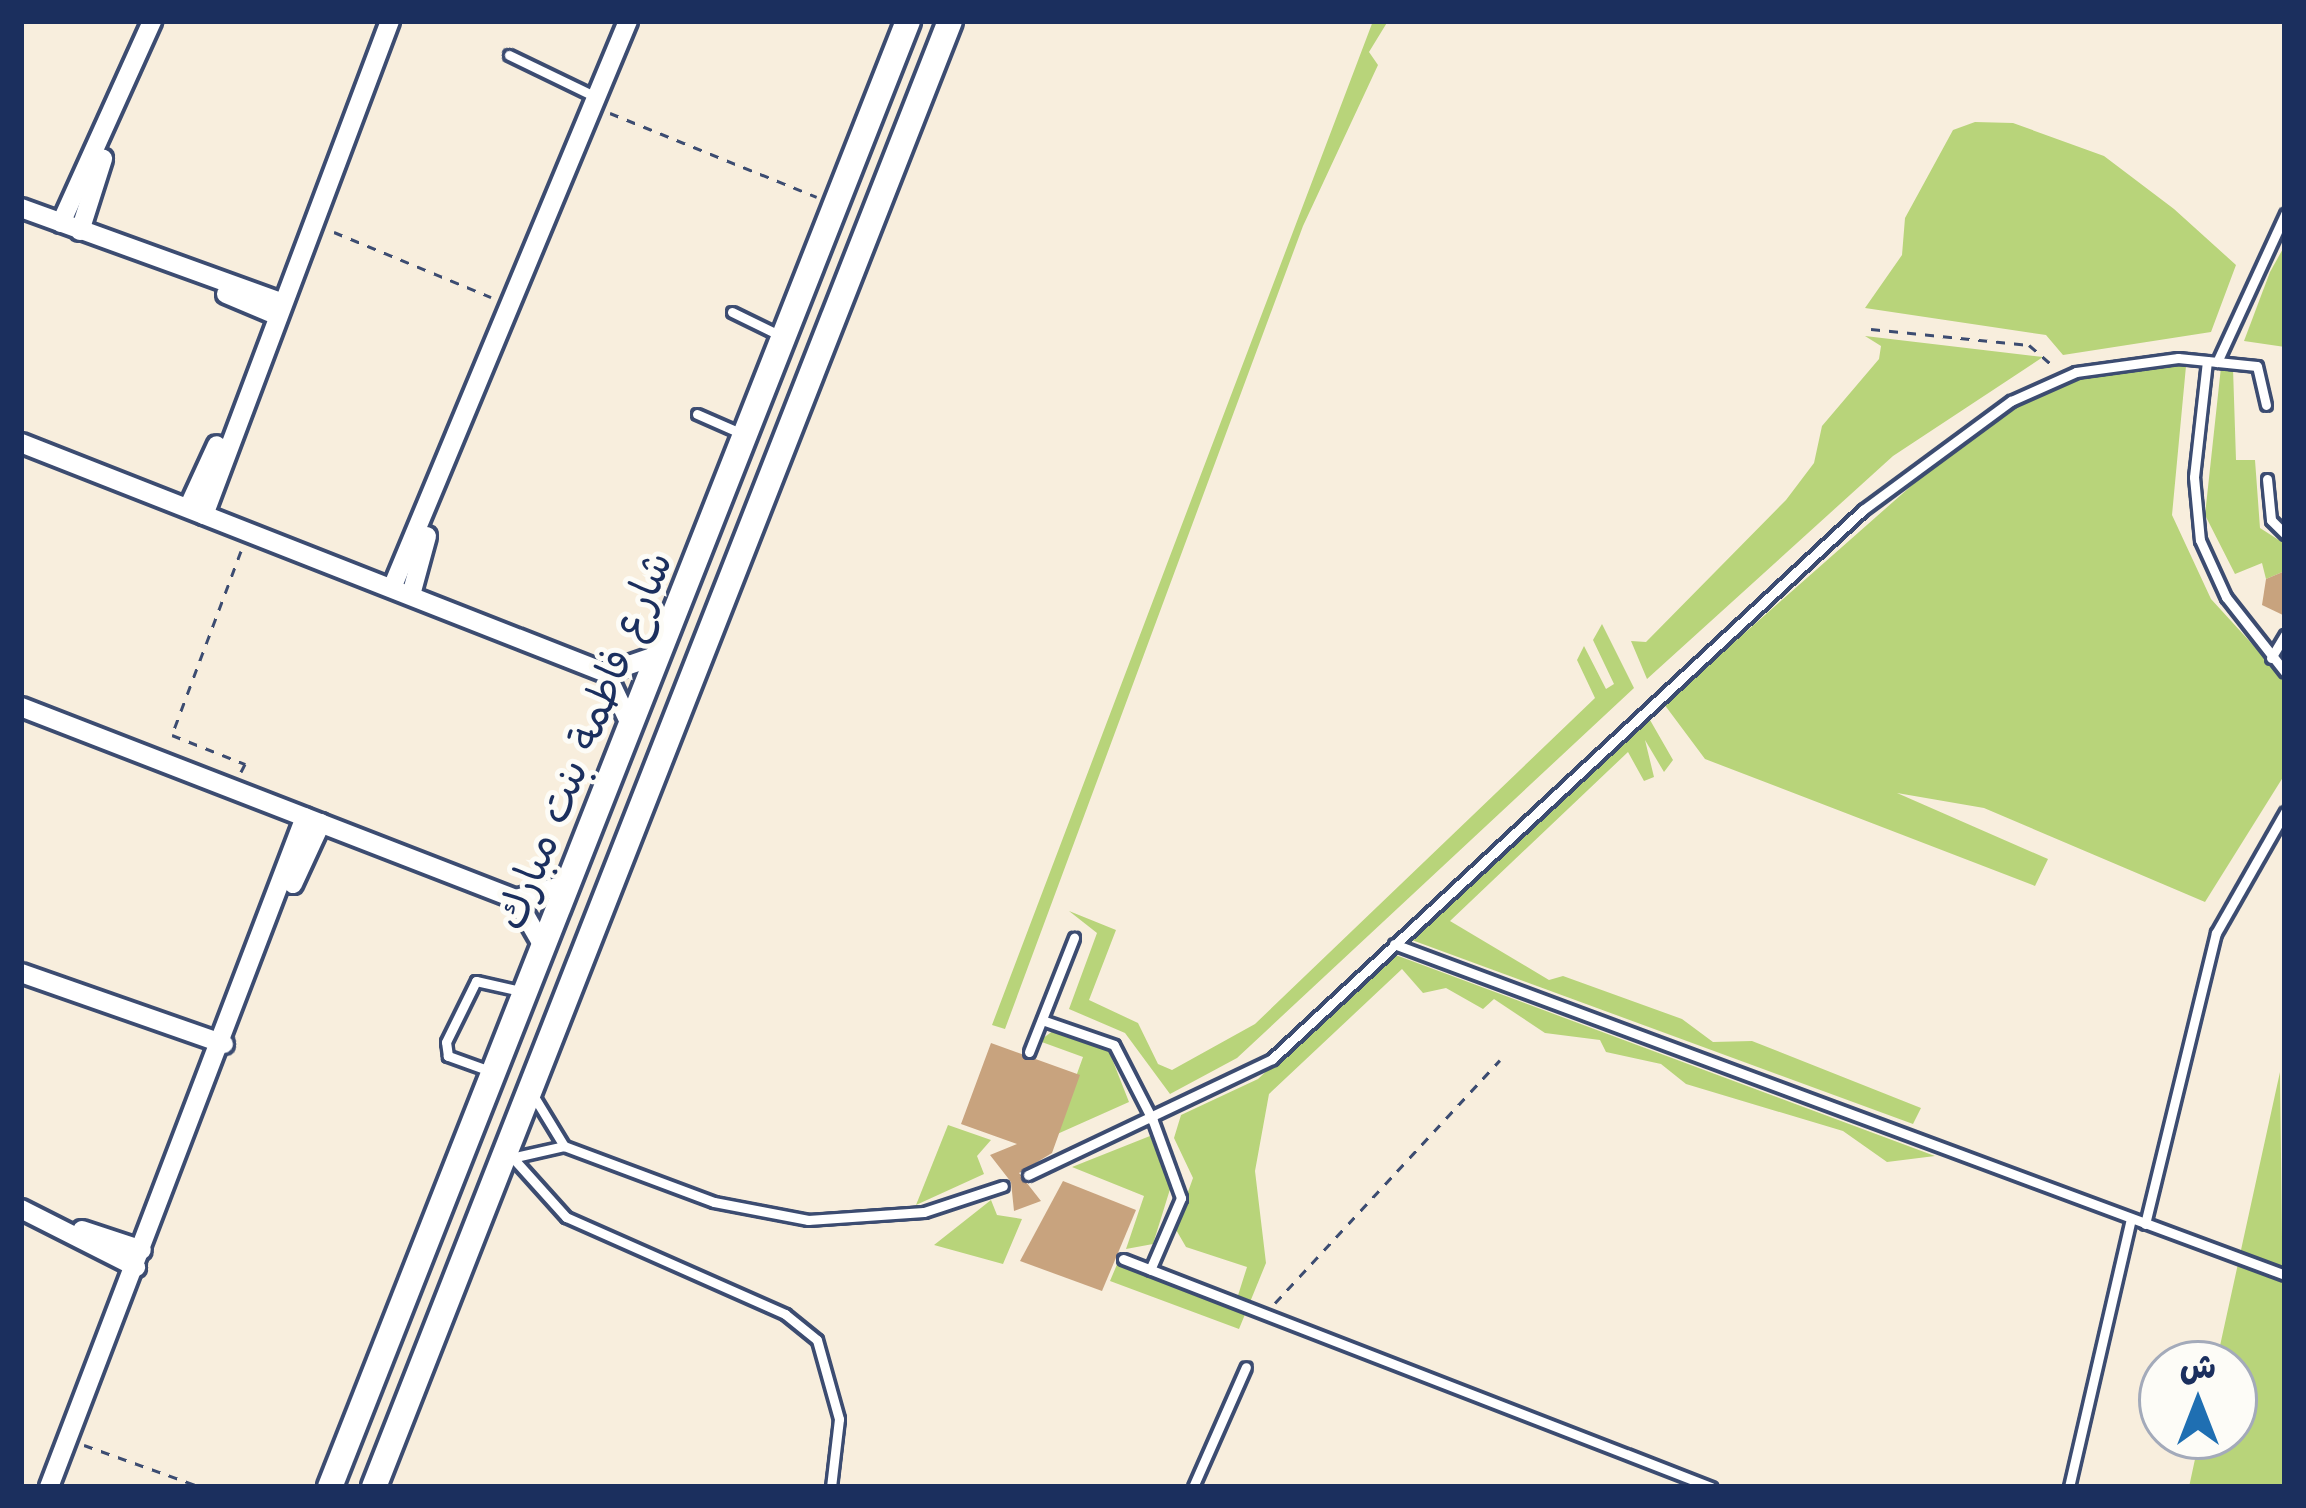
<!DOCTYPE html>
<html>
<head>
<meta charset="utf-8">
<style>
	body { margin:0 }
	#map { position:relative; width:2306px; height:1508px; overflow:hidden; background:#f8eedd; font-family:"Shantell Sans","Playpen Sans Arabic",sans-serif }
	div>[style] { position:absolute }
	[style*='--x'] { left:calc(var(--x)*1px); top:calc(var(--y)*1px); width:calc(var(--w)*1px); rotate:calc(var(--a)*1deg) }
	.green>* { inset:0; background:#b8d47a }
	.building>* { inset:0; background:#c8a37e }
	.path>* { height:3px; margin-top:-1.5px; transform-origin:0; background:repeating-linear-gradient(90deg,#3c4c71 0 9px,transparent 0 18px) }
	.roads { filter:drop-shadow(3px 0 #3c4c71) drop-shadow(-3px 0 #3c4c71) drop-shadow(0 3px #3c4c71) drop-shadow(0 -3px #3c4c71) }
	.service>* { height:9px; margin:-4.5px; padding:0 4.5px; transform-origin:4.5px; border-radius:4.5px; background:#fff }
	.minor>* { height:18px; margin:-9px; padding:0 9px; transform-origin:9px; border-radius:9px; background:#fff }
	.tertiary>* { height:24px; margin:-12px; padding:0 12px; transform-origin:12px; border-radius:12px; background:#fff }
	span { translate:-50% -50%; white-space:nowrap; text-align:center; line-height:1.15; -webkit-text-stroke:10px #fdfcf7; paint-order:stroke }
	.street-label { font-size:42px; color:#1b2f5e }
	.frame { position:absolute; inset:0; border:24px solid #1b2f5e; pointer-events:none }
	.north { position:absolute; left:2138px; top:1340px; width:120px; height:120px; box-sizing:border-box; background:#fdfcf7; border:3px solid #a3aaba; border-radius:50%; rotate:0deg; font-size:33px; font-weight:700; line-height:48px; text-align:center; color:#1b2f5e }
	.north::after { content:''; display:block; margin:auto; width:42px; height:54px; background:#1f6fb2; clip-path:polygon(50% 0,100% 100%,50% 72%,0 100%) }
</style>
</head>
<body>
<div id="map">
	<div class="green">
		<i style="clip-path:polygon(1373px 21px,1388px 21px,1369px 52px,1378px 65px,1303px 226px,1005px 1029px,992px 1025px)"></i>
		<i style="clip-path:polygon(1975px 122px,2013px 123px,2104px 156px,2174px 209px,2236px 265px,2211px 332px,2063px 355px,2046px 335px,1865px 308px,1902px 255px,1905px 218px,1953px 130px)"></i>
		<i style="clip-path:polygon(2285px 245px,2285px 347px,2244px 341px,2270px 272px)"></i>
		<i style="clip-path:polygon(1865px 336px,2043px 357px,1893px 456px,1647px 679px,1631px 641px,1646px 642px,1786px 500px,1814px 463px,1822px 426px,1879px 359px,1881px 346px)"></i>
		<i style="clip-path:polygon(2122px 365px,2186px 366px,2172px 515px,2211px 599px,2285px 680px,2285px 774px,2205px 902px,1984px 808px,1897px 793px,2048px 859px,2035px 886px,1705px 759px,1664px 704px,1978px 427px,2058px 381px)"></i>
		<i style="clip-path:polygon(2221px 367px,2233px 368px,2236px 460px,2255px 460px,2260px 528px,2285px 544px,2285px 571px,2266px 579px,2262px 563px,2235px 574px,2205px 515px)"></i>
		<i style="clip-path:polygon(1602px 624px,1634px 688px,1237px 1058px,1170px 1094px,1125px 1033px,1069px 1009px,1097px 933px,1069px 911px,1116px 930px,1089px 1000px,1138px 1023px,1158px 1064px,1172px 1070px,1255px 1024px,1595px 698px,1577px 660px,1584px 646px,1606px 689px,1614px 684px,1593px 640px)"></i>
		<i style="clip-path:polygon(1646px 713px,1673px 760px,1664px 772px,1645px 740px,1654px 777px,1644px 781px,1628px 752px,1450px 921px,1549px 980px,1563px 976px,1682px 1019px,1713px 1042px,1752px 1041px,1921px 1108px,1913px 1124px,1409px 939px)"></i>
		<i style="clip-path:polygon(1393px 954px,1935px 1156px,1887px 1162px,1843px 1131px,1686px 1084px,1661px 1064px,1606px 1052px,1600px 1040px,1545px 1033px,1494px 999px,1483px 1009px,1446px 988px,1423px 993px,1402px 969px,1269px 1094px,1255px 1171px,1266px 1263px,1239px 1329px,1110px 1281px,1118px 1262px,1234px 1308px,1247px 1267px,1186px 1247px,1175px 1228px,1193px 1178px,1174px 1138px,1181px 1115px,1258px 1079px)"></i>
		<i style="clip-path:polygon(1057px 1028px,1107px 1046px,1129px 1102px,1055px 1135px,1083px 1057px,1039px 1041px)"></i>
		<i style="clip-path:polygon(2280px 1072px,2285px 1487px,2189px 1487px,2200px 1436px,2234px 1436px,2234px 1364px,2216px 1364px)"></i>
		<i style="clip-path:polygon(948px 1125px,991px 1140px,977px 1156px,984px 1174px,916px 1205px)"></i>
		<i style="clip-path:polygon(1150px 1136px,1171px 1186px,1153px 1244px,1126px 1249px,1144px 1196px,1072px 1167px)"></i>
		<i style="clip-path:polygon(991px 1200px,997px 1215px,1022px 1219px,1003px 1264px,934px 1245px)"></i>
	</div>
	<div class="building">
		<i style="clip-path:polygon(2285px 571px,2285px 616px,2262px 605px,2266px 579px)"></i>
		<i style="clip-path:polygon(991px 1043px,1080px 1075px,1052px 1153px,1019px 1173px,1041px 1201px,1014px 1211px,1011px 1182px,990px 1155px,1017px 1144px,961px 1124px)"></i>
		<i style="clip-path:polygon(1063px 1181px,1136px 1210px,1102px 1291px,1020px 1261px)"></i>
	</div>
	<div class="path">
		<i style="--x:610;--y:113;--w:223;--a:22.1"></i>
		<i style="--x:334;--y:232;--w:170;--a:22.5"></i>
		<i style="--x:1871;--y:329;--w:159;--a:5.8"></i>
		<i style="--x:2029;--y:345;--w:32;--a:41"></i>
		<i style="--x:241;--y:551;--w:197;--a:110.6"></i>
		<i style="--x:172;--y:735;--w:79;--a:21.7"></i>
		<i style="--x:245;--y:764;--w:9;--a:117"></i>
		<i style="--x:1275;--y:1303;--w:331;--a:-47.2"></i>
		<i style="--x:84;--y:1445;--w:124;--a:19.7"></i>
	</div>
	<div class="roads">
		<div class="service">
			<i style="--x:509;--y:55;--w:97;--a:25.8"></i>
			<i style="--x:732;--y:312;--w:57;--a:26.1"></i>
			<i style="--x:2207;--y:361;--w:117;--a:96.4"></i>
			<i style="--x:2194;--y:477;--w:63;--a:84.6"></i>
			<i style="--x:2200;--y:540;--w:63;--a:65.5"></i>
			<i style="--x:2226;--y:597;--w:95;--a:51.8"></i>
			<i style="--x:2217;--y:362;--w:163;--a:-65.3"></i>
			<i style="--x:697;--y:414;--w:52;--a:23.6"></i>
			<i style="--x:2267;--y:479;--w:41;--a:84.4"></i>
			<i style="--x:2271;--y:520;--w:20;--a:45"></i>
			<i style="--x:2271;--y:658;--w:27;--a:-59"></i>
			<i style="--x:1394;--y:944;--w:950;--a:20.38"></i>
			<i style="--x:1042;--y:1020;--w:76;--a:19.1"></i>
			<i style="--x:1114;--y:1045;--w:85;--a:62.8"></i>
			<i style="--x:1153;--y:1121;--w:82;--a:70"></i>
			<i style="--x:1181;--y:1198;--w:78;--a:113.3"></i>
			<i style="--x:1029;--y:1052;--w:123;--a:-68.5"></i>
			<i style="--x:490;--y:1071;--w:45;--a:-160.3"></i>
			<i style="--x:448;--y:1056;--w:14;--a:-98"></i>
			<i style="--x:446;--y:1042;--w:68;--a:-63.8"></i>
			<i style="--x:476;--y:981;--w:45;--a:12.8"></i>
			<i style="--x:533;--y:1095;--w:60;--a:58.7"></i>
			<i style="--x:512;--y:1157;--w:81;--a:48"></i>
			<i style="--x:566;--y:1217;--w:240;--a:23.9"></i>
			<i style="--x:785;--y:1314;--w:41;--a:39.1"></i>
			<i style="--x:817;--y:1340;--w:82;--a:74.4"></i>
			<i style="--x:839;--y:1419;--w:68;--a:96.7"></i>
			<i style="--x:511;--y:1158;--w:54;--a:-12.8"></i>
			<i style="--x:564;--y:1146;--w:160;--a:20.5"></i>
			<i style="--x:714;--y:1202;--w:96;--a:10.8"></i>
			<i style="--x:808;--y:1220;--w:116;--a:-3.9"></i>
			<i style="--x:924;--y:1212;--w:83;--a:-18.2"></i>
			<i style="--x:1028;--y:1175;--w:270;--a:-25.4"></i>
			<i style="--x:1272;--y:1059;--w:807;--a:-42.89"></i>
			<i style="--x:1863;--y:510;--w:184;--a:-36.4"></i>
			<i style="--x:2011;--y:401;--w:71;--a:-24"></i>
			<i style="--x:2076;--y:372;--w:103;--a:-7.8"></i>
			<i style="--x:2178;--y:358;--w:79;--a:5.8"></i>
			<i style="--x:2257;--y:366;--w:40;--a:77"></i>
			<i style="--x:2145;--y:1224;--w:300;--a:-76.3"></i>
			<i style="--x:2216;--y:933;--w:139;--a:-60.3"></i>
			<i style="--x:1123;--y:1259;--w:631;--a:21.19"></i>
			<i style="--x:1193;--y:1487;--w:131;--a:-66.2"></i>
			<i style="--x:2069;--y:1487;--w:275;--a:-77"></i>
		</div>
		<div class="minor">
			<i style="--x:21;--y:208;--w:276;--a:19.9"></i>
			<i style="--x:61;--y:223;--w:222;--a:-65.7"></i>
			<i style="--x:80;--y:231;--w:76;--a:-72.3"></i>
			<i style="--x:226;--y:294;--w:54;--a:22.8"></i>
			<i style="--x:21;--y:443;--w:629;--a:21.46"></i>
			<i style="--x:606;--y:673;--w:56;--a:64.8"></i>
			<i style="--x:188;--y:508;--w:69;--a:-65.3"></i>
			<i style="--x:204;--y:515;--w:528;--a:-69.37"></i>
			<i style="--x:392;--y:588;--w:614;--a:-67.4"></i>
			<i style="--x:411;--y:595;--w:61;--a:-74.8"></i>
			<i style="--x:606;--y:673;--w:55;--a:-19.1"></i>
			<i style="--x:21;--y:707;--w:531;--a:21.2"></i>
			<i style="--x:516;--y:899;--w:53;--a:-16.4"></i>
			<i style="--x:293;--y:884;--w:67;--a:-65.3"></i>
			<i style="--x:516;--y:899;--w:54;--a:60.1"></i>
			<i style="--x:21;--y:973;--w:215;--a:19.3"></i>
			<i style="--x:21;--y:1209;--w:129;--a:26.8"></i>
			<i style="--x:82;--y:1230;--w:63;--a:18.4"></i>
			<i style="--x:49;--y:1487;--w:717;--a:-69.09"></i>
		</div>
		<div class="tertiary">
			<i style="--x:330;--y:1487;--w:1576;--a:-68.48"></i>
			<i style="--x:374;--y:1487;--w:1575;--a:-68.55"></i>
		</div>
	</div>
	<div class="street-label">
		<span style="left:583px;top:740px;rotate:-68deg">شارع فاطمة بنت مبارك</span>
	</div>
	<div class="frame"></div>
	<div class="north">ش</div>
</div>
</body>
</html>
